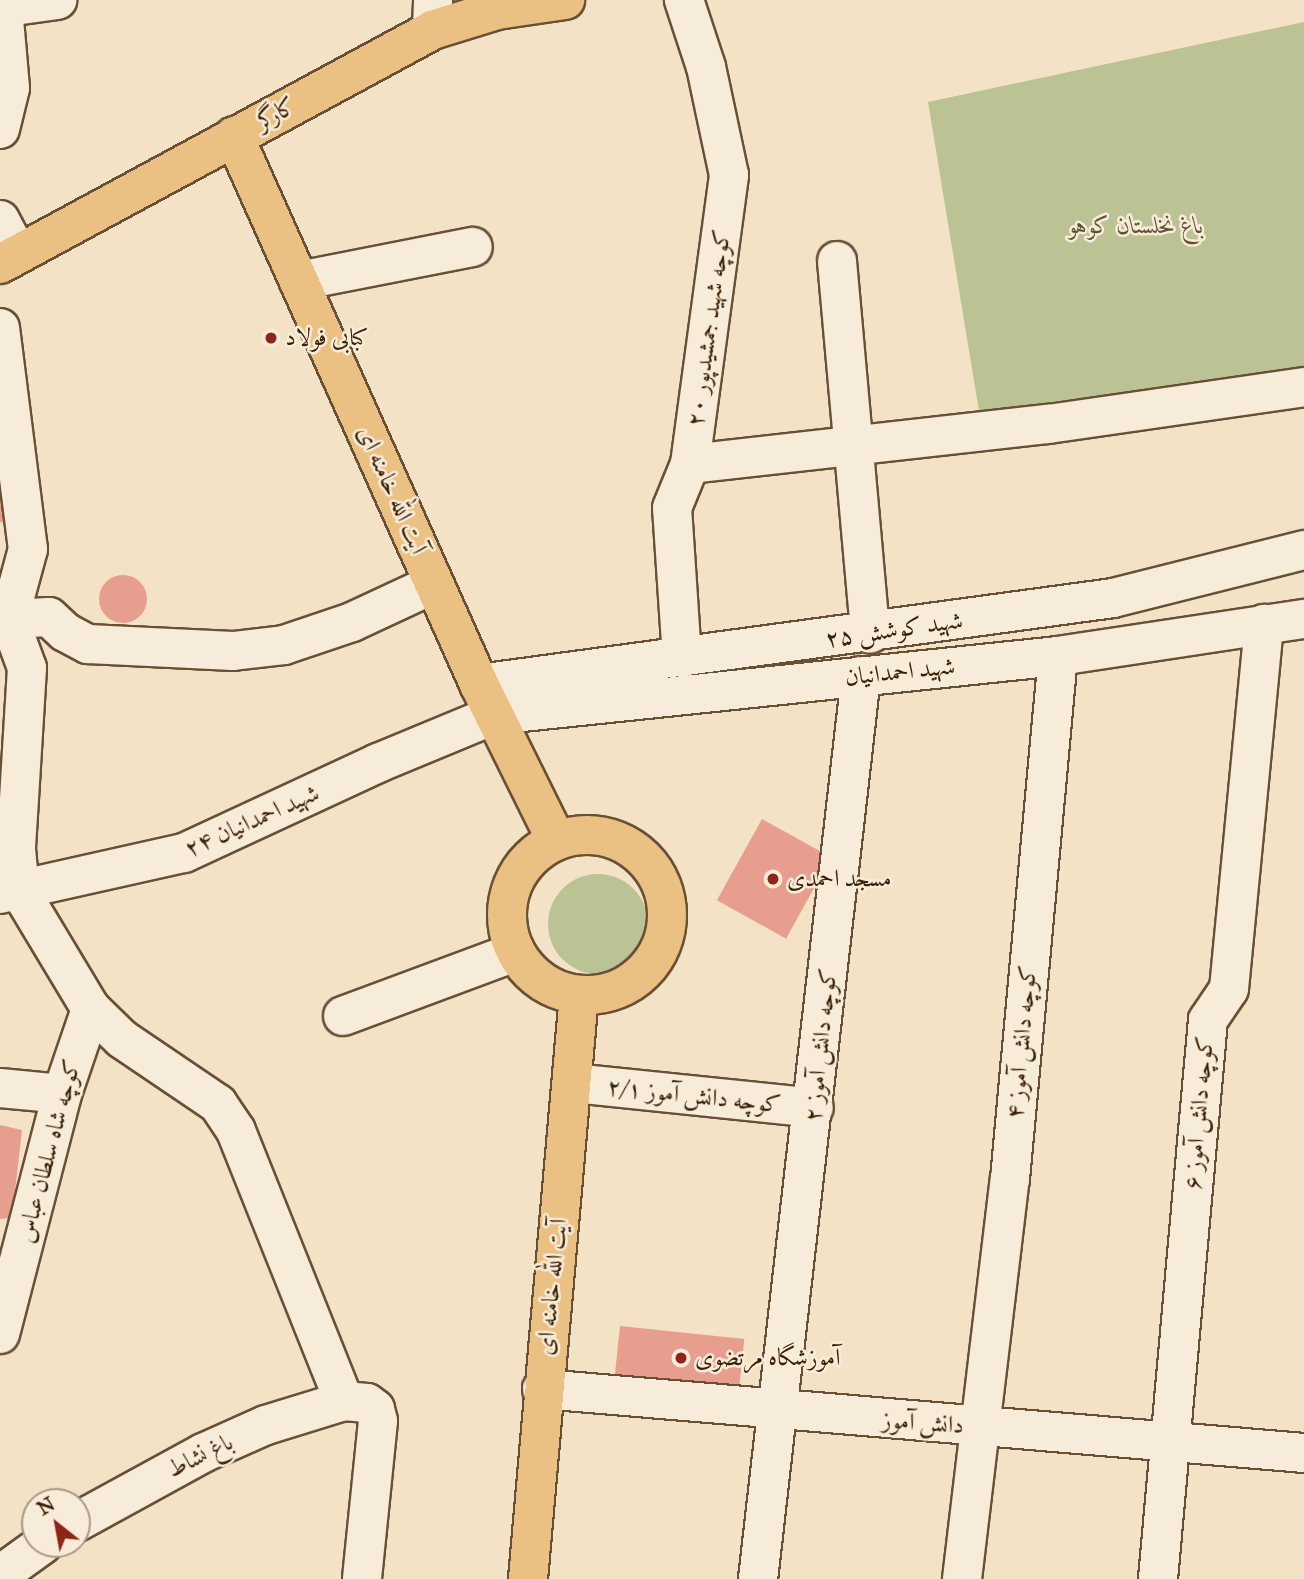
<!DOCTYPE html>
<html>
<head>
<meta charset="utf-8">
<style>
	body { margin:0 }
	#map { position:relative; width:1304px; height:1579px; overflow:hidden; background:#f3e2c5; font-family:"IM FELL Great Primer",Amiri,serif }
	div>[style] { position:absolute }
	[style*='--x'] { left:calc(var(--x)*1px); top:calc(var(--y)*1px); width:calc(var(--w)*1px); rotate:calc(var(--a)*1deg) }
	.green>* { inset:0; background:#bbc394 }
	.round { border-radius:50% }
	.building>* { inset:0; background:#e89e8f; transform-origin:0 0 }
	.roads { filter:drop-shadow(2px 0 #685036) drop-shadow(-2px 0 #685036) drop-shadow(0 2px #685036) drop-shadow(0 -2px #685036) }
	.minor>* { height:38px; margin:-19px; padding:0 19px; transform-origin:19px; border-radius:19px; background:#f7ecd9 }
	.major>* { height:38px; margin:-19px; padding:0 19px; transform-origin:19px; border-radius:19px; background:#eac182 }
	.major>.ring { margin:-19px; padding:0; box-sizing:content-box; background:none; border:38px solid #eac182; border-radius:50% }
	.dots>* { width:19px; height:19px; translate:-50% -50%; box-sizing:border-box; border:4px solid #f7ecd9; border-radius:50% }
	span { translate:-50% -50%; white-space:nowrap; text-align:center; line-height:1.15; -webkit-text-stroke:5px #f7ecd9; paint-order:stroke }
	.street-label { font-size:24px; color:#3a2006 }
	.park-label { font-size:24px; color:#615131; font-style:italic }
	.poi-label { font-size:24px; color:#3a2006 }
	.left { translate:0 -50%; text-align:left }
	.north { position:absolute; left:21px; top:1488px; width:70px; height:70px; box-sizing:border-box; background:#f7ecd9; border:2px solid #ab9a85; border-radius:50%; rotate:329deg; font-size:19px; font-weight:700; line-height:28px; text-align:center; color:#3a2006 }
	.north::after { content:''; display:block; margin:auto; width:24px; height:32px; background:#8f2418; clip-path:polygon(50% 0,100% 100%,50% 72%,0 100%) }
</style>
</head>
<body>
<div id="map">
	<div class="green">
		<i style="clip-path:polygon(1304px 22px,1304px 370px,979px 411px,928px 102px)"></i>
		<i class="round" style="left:548px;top:874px;width:100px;height:100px"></i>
	</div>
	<div class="building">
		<i style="clip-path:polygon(0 466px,13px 524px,0 522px)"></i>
		<i class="round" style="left:99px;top:575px;width:48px;height:48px"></i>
		<i style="left:762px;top:819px;width:79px;height:93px;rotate:29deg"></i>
		<i style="clip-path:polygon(0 1125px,22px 1130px,12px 1218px,0 1219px)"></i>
		<i style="left:620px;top:1326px;width:125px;height:52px;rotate:6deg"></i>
	</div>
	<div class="roads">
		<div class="minor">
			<i style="--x:0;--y:8;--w:58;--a:-8"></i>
			<i style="--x:432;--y:30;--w:30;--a:-88"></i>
			<i style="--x:0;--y:129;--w:42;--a:-76.3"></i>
			<i style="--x:10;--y:88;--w:80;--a:-95"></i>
			<i style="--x:0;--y:220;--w:38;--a:62"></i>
			<i style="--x:837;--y:261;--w:374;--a:84.9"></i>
			<i style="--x:299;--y:281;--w:177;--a:-11.1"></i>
			<i style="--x:0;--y:328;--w:223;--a:82.8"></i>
			<i style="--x:28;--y:549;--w:73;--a:105.2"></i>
			<i style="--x:9;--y:619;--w:52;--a:69.8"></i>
			<i style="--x:27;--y:668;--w:181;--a:93.5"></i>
			<i style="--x:16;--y:849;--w:42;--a:84.6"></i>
			<i style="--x:20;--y:891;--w:138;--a:59"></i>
			<i style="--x:91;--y:1009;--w:43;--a:44.1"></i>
			<i style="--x:122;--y:1039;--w:116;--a:34.1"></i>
			<i style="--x:218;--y:1104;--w:32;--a:56"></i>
			<i style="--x:236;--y:1131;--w:291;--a:68.2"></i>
			<i style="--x:690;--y:464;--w:360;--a:-6.4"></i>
			<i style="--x:1048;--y:424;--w:259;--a:-8.2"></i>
			<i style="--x:0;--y:613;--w:11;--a:34"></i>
			<i style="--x:9;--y:619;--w:40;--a:-2.9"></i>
			<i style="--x:49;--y:617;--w:22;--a:43"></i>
			<i style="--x:65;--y:632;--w:26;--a:28"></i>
			<i style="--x:88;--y:644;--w:145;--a:2.8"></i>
			<i style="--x:233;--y:651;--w:51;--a:-6.7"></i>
			<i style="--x:284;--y:645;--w:72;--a:-18.7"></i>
			<i style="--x:352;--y:622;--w:90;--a:-24.9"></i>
			<i style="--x:682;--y:658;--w:150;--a:-93.8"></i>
			<i style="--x:672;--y:508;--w:48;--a:-67.8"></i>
			<i style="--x:690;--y:464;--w:292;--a:-82.3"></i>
			<i style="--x:729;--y:175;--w:110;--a:-102"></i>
			<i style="--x:706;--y:67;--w:71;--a:-108.2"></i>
			<i style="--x:479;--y:684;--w:640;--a:-7.72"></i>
			<i style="--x:1113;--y:598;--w:197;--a:-14.1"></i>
			<i style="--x:0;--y:894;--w:189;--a:-12.6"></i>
			<i style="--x:184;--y:853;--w:214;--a:-24.9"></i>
			<i style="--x:378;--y:763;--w:126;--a:-22.5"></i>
			<i style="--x:494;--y:715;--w:567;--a:-5.97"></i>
			<i style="--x:1058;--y:656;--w:249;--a:-8.6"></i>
			<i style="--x:343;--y:1016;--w:184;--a:-20.4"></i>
			<i style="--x:574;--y:1083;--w:241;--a:5.9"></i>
			<i style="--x:0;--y:1088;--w:62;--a:5.5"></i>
			<i style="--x:0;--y:1334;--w:248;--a:-75.5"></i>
			<i style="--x:62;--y:1094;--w:90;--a:-71.2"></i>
			<i style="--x:542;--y:1389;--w:765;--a:4.8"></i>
			<i style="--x:77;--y:1522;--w:144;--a:-28.7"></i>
			<i style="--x:203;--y:1453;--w:69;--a:-24"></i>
			<i style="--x:266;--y:1425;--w:82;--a:-17.1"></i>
			<i style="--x:344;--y:1401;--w:23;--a:5"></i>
			<i style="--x:367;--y:1403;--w:10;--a:37"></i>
			<i style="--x:375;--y:1409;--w:12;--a:76"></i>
			<i style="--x:378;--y:1421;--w:159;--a:95.8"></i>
			<i style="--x:0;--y:1575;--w:53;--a:-35.8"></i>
			<i style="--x:758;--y:1579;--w:909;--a:-83.49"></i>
			<i style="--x:962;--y:1579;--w:403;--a:-83.2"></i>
			<i style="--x:1010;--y:1179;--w:525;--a:-84.76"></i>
			<i style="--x:1158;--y:1579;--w:561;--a:-84.89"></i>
			<i style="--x:1208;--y:1020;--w:37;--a:-56"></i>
			<i style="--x:1229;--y:989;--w:367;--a:-84.5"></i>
		</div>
		<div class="major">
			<i style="--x:234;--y:136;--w:600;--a:65.91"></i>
			<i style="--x:479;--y:684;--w:174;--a:63.7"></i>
			<i style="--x:0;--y:264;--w:491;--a:-28.4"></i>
			<i style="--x:432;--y:30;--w:68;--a:-17.1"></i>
			<i style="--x:497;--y:10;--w:69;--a:-8.4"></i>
			<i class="ring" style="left:507px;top:835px;width:122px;height:122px"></i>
			<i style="--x:528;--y:1579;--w:586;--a:-85.01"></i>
		</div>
	</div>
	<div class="dots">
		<i style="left:271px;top:338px;background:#8f2418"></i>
		<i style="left:773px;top:879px;background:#8f2418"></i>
		<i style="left:681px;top:1358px;background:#8f2418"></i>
	</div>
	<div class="street-label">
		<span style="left:276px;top:114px;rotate:-28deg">کارگر</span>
		<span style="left:709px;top:328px;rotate:-82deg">کوچه شهید جمشیدپور ۲۰</span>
		<span style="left:392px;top:490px;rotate:66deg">آیت الله خامنه ای</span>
		<span style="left:894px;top:630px;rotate:-8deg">شهید کوشش ۲۵</span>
		<span style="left:900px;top:672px;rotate:-6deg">شهید احمدانیان</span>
		<span style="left:252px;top:821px;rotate:-24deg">شهید احمدانیان ۲۴</span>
		<span style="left:1022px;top:1042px;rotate:-85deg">کوچه دانش آموز ۴</span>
		<span style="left:821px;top:1045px;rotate:-84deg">کوچه دانش آموز ۲</span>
		<span style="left:694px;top:1096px;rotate:6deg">کوچه دانش آموز ۲/۱</span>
		<span style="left:1199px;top:1113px;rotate:-85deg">کوچه دانش آموز ۶</span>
		<span style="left:49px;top:1151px;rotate:-75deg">کوچه شاه سلطان عباس</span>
		<span style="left:552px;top:1287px;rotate:-84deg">آیت الله خامنه ای</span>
		<span style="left:923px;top:1423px;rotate:4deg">دانش آموز</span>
		<span style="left:200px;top:1456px;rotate:-26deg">باغ نشاط</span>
	</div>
	<div class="park-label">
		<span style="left:1136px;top:226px">باغ نخلستان کوهو</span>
	</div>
	<div class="poi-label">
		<span class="left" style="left:285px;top:338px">کبابی فولاد</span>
		<span class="left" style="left:787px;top:879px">مسجد احمدی</span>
		<span class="left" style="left:695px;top:1358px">آموزشگاه مرتضوی</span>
	</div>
	<div class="north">N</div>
</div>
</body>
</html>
